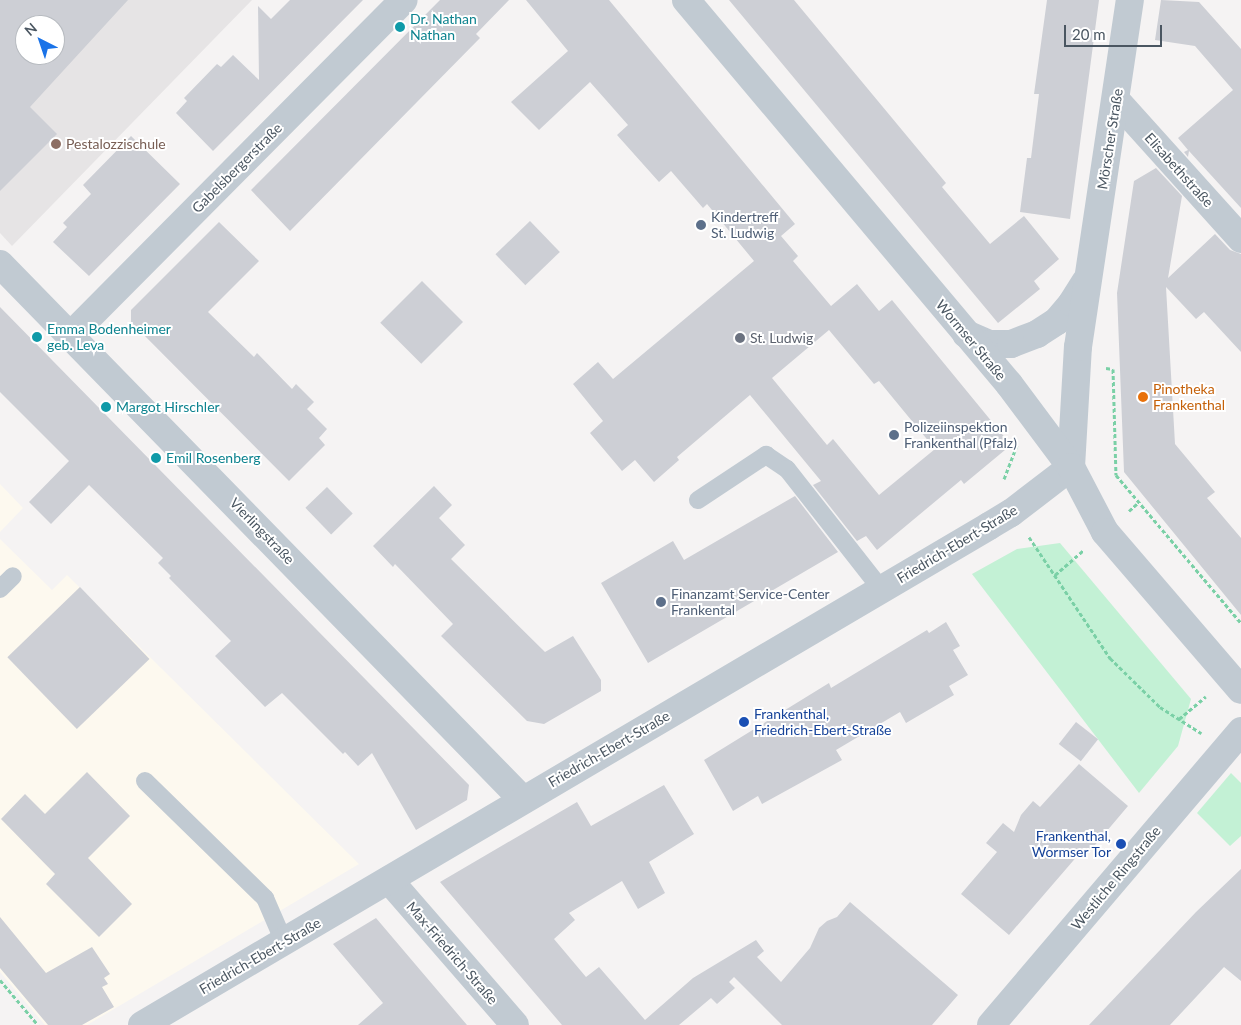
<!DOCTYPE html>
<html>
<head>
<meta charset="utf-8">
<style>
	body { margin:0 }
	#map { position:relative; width:1241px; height:1025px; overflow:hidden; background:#f5f3f3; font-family:Lato,sans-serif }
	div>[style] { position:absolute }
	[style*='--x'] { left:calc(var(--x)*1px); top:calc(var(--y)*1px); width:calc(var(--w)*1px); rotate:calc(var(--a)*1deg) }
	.commercial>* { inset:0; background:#fdf9ef }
	.education>* { inset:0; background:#e6e4e5 }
	.green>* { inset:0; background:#c3f1d5 }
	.building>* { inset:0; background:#cdcfd5; transform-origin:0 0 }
	.path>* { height:3px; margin-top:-1.5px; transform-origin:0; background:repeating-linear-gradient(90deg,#7ad0a6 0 4px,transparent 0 6.5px) }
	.service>* { height:18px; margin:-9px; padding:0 9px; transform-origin:9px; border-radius:9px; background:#c1cad2 }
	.minor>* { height:28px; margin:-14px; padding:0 14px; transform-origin:14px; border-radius:14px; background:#c1cad2 }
	.tertiary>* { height:28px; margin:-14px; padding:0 14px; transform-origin:14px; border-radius:14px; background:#c1cad2 }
	.dots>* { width:14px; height:14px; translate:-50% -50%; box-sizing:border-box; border:2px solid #fff; border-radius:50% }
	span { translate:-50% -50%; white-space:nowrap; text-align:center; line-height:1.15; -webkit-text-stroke:4px #fff; paint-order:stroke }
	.culture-label { font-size:14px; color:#0d838f }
	.left { translate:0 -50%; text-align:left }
	.street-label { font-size:14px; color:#4a5661 }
	.education-label { font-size:14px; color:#785e54 }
	.service-label { font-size:14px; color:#4e5e75 }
	.worship-label { font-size:14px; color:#5b616d }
	.food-label { font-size:14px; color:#c56008 }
	.transit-label { font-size:14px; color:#164399 }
	.right { translate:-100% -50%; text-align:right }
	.north { position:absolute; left:15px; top:15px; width:50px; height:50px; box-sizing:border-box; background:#fff; border:1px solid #b7bbc0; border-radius:50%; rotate:319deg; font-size:14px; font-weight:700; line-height:20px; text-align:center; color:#4a5661 }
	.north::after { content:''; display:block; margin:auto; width:18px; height:22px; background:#1a73e8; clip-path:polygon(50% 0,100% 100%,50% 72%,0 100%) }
	.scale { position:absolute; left:1064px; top:25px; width:98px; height:22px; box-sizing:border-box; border:2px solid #4a5661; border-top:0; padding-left:6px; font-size:15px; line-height:18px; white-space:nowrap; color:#4a5661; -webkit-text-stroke:4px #fff; paint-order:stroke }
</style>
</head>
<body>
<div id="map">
	<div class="commercial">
		<i style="clip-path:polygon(0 484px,23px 508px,0 532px)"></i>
		<i style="clip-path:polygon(0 539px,52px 590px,67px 575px,359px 864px,87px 1025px,45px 1025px,0 972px)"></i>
	</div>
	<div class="education">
		<i style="clip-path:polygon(evenodd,0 0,252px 0,12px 246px,0 233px,0 0,25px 25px,55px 25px,55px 55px,25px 55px,25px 25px)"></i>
	</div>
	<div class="green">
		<i style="clip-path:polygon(1060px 543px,1191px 699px,1178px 746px,1139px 793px,972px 574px,1017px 549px)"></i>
		<i style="clip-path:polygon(1231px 773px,1241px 783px,1241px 836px,1230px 846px,1197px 813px)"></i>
	</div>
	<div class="building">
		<i style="clip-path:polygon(evenodd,0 0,128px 0,30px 107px,57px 134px,0 191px,0 0,25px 25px,55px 25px,55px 55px,25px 55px,25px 25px)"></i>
		<i style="clip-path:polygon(290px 0,363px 0,213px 151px,176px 113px,187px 101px,184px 98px,217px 64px,221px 67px,233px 55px,259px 80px,258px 6px,271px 19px)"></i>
		<i style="clip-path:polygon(440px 0,509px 0,476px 34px,480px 38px,290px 231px,251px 190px)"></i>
		<i style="clip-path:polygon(evenodd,526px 0,609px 0,795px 224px,781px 236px,798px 256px,793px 261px,831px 306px,857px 284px,879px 311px,892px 300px,1011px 445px,964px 484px,961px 480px,877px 550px,866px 536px,857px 541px,813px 485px,821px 481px,750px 395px,677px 457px,679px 460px,654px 482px,635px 460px,622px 471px,590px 433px,603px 421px,573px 384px,598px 362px,613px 379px,754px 261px,707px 204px,703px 208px,671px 171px,659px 182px,617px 135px,628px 125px,590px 82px,539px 130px,511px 102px,568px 51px,526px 0,829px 330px,874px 384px,879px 381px,935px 449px,879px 495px,833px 439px,827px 445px,772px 378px,829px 330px)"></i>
		<i style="clip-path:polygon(729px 0,794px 0,946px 183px,942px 187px,990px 244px,1024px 216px,1059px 259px,1034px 281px,1040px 289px,998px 323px)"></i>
		<i style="clip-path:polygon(1047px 0,1099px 0,1070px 219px,1020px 212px,1027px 158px,1031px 158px,1039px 94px,1034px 94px)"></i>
		<i style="clip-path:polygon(1161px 0,1199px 2px,1241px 49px,1241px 208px,1189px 151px,1188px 157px,1184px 152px,1188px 150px,1178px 138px,1233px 90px,1195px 46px,1155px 40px)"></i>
		<i style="clip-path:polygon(131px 136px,180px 184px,89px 276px,53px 242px,67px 227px,63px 223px,91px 194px,83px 185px)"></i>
		<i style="clip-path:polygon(1156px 168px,1182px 196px,1168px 278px,1215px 234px,1230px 250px,1241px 254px,1241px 352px,1204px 312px,1196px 319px,1166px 287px,1175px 444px,1215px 492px,1207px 498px,1241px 538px,1241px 615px,1124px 472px,1117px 293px,1134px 181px)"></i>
		<i style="left:530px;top:221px;width:43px;height:48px;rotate:46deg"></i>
		<i style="clip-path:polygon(219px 222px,259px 261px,208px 312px,254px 357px,257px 353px,292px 389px,296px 384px,314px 402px,307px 409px,327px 429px,319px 438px,325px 445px,289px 481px,131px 322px,131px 310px)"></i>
		<i style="left:422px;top:281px;width:58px;height:59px;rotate:45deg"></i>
		<i style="clip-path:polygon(0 307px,469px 785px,467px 800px,416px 830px,372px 753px,358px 766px,345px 752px,343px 754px,282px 693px,265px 707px,215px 656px,231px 641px,169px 578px,171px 576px,158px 563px,163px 558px,89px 485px,51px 524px,29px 502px,69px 461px,0 392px)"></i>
		<i style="clip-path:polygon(434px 486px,452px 505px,439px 518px,465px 545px,451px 559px,545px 652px,573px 636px,601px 680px,601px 691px,544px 724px,527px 721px,441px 636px,453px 624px,395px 564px,393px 567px,373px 546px)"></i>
		<i style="left:327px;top:487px;width:37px;height:30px;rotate:46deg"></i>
		<i style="clip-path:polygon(795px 496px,838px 552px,648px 663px,601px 583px,673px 541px,684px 560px)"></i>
		<i style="left:80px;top:587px;width:100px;height:101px;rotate:46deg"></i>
		<i style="clip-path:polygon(946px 622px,960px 646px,953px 650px,968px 675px,949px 686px,954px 695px,906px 723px,900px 712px,836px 750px,842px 760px,762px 804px,758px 796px,733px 811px,704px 760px,829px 683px,831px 688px,927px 630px,929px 633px)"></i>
		<i style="left:1076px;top:722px;width:28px;height:28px;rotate:38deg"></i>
		<i style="clip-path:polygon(1079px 764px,1128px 806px,1084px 858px,1079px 854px,1009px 935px,961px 894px,997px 852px,986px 843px,1003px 823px,1014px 832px,1021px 815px,1033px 801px,1040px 807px)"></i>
		<i style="clip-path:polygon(87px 772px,130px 816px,88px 858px,132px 904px,99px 937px,46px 884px,55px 874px,1px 819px,25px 794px,45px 814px)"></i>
		<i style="clip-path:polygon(664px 785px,694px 834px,649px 862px,665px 893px,638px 909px,622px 881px,569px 913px,575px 920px,554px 939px,586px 977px,599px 967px,645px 1020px,693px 978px,756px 940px,764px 951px,757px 957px,781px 982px,810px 948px,819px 928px,827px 921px,837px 917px,850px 902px,958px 995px,932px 1025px,782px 1025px,734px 977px,729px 982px,735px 988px,717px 1004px,711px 998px,679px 1025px,562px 1025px,440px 882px,577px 802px,591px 826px)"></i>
		<i style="clip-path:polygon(1241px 869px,1241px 981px,1224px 967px,1170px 1025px,1089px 1025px,1196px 912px)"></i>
		<i style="clip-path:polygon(0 917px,46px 973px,92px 947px,110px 974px,104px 978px,108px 984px,102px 987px,114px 1007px,82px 1025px,48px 1025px,0 968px)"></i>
		<i style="clip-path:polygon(376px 918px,421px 971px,467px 1025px,358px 1025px,383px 1003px,333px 944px)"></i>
	</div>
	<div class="path">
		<i style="--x:1106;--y:368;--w:7;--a:8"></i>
		<i style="--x:1113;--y:369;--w:106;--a:88.4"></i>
		<i style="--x:1116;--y:475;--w:194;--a:49.8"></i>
		<i style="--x:1004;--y:479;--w:36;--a:-69"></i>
		<i style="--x:1129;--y:511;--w:12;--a:-42"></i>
		<i style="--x:1029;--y:537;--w:146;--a:56.2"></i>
		<i style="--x:1110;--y:658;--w:70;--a:44.4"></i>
		<i style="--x:1160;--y:707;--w:49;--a:32.4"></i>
		<i style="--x:1055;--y:575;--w:37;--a:-41"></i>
		<i style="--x:1179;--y:719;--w:35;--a:-40"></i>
		<i style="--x:0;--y:980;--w:59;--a:49.8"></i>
	</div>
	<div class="service">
		<i style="--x:698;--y:500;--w:82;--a:-33.5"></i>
		<i style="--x:766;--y:455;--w:25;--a:34"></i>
		<i style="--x:787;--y:469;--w:152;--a:51.9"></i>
		<i style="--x:0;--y:589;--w:18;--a:-45"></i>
		<i style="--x:145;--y:781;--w:168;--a:44.3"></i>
		<i style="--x:265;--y:898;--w:48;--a:66.6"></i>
	</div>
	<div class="minor">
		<i style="--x:1116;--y:100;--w:187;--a:48"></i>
		<i style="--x:0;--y:264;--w:749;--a:45.7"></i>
		<i style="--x:966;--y:334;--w:25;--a:23"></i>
		<i style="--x:989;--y:344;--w:22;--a:0"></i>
		<i style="--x:1011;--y:344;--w:28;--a:-21"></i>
		<i style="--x:1037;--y:334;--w:24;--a:-33"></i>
		<i style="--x:1057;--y:321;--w:23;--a:-50"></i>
		<i style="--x:1072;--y:303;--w:25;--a:-58"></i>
		<i style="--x:71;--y:335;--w:472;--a:-45.2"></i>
		<i style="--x:389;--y:880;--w:192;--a:49"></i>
		<i style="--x:142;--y:1025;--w:983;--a:-30.5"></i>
		<i style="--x:989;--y:526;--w:26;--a:-31"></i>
		<i style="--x:1011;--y:513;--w:76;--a:-37.5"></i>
		<i style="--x:1071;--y:467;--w:120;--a:-86.7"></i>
		<i style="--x:1078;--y:347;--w:351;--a:-81.5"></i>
		<i style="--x:991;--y:1025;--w:386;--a:-49.6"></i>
	</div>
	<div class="tertiary">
		<i style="--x:686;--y:0;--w:502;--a:49.93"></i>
		<i style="--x:1009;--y:384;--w:104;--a:53.2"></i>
		<i style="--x:1071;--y:467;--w:73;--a:62.4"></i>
		<i style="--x:1105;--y:532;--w:208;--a:49.3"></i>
	</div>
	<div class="dots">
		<i style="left:400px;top:27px;background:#0f9aa8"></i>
		<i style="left:56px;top:144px;background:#8d6e63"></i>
		<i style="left:701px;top:225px;background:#5c6f8a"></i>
		<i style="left:37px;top:337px;background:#0f9aa8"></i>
		<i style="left:740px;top:338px;background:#6b7280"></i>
		<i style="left:1143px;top:397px;background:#e8710a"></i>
		<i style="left:106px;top:407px;background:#0f9aa8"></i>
		<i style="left:894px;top:435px;background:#5c6f8a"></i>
		<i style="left:156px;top:458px;background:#0f9aa8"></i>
		<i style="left:661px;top:602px;background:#5c6f8a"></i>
		<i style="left:744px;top:722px;background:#1a4fb4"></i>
		<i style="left:1121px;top:844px;background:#1a4fb4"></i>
	</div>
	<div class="culture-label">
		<span class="left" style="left:410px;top:27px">Dr. Nathan<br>Nathan</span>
		<span class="left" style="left:47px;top:337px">Emma Bodenheimer<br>geb. Leva</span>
		<span class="left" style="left:116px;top:407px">Margot Hirschler</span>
		<span class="left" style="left:166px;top:458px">Emil Rosenberg</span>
	</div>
	<div class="street-label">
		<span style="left:1110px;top:139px;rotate:-81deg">Mörscher Straße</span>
		<span style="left:237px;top:168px;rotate:-45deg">Gabelsbergerstraße</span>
		<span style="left:1179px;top:170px;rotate:48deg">Elisabethstraße</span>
		<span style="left:971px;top:340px;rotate:50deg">Wormser Straße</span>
		<span style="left:262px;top:531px;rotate:46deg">Vierlingstraße</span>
		<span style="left:957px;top:544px;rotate:-31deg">Friedrich-Ebert-Straße</span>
		<span style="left:609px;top:749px;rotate:-30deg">Friedrich-Ebert-Straße</span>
		<span style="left:1116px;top:878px;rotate:-50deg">Westliche Ringstraße</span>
		<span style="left:452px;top:953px;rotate:49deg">Max-Friedrich-Straße</span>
		<span style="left:260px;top:956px;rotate:-30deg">Friedrich-Ebert-Straße</span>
	</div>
	<div class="education-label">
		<span class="left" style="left:66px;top:144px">Pestalozzischule</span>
	</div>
	<div class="service-label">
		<span class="left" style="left:711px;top:225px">Kindertreff<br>St. Ludwig</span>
		<span class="left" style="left:904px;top:435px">Polizeiinspektion<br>Frankenthal (Pfalz)</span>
		<span class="left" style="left:671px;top:602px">Finanzamt Service-Center<br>Frankental</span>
	</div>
	<div class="worship-label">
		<span class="left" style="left:750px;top:338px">St. Ludwig</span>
	</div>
	<div class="food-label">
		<span class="left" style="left:1153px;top:397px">Pinotheka<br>Frankenthal</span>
	</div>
	<div class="transit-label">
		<span class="left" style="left:754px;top:722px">Frankenthal,<br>Friedrich-Ebert-Straße</span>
		<span class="right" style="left:1111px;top:844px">Frankenthal,<br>Wormser Tor</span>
	</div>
	<div class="north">N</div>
	<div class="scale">20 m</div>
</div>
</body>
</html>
